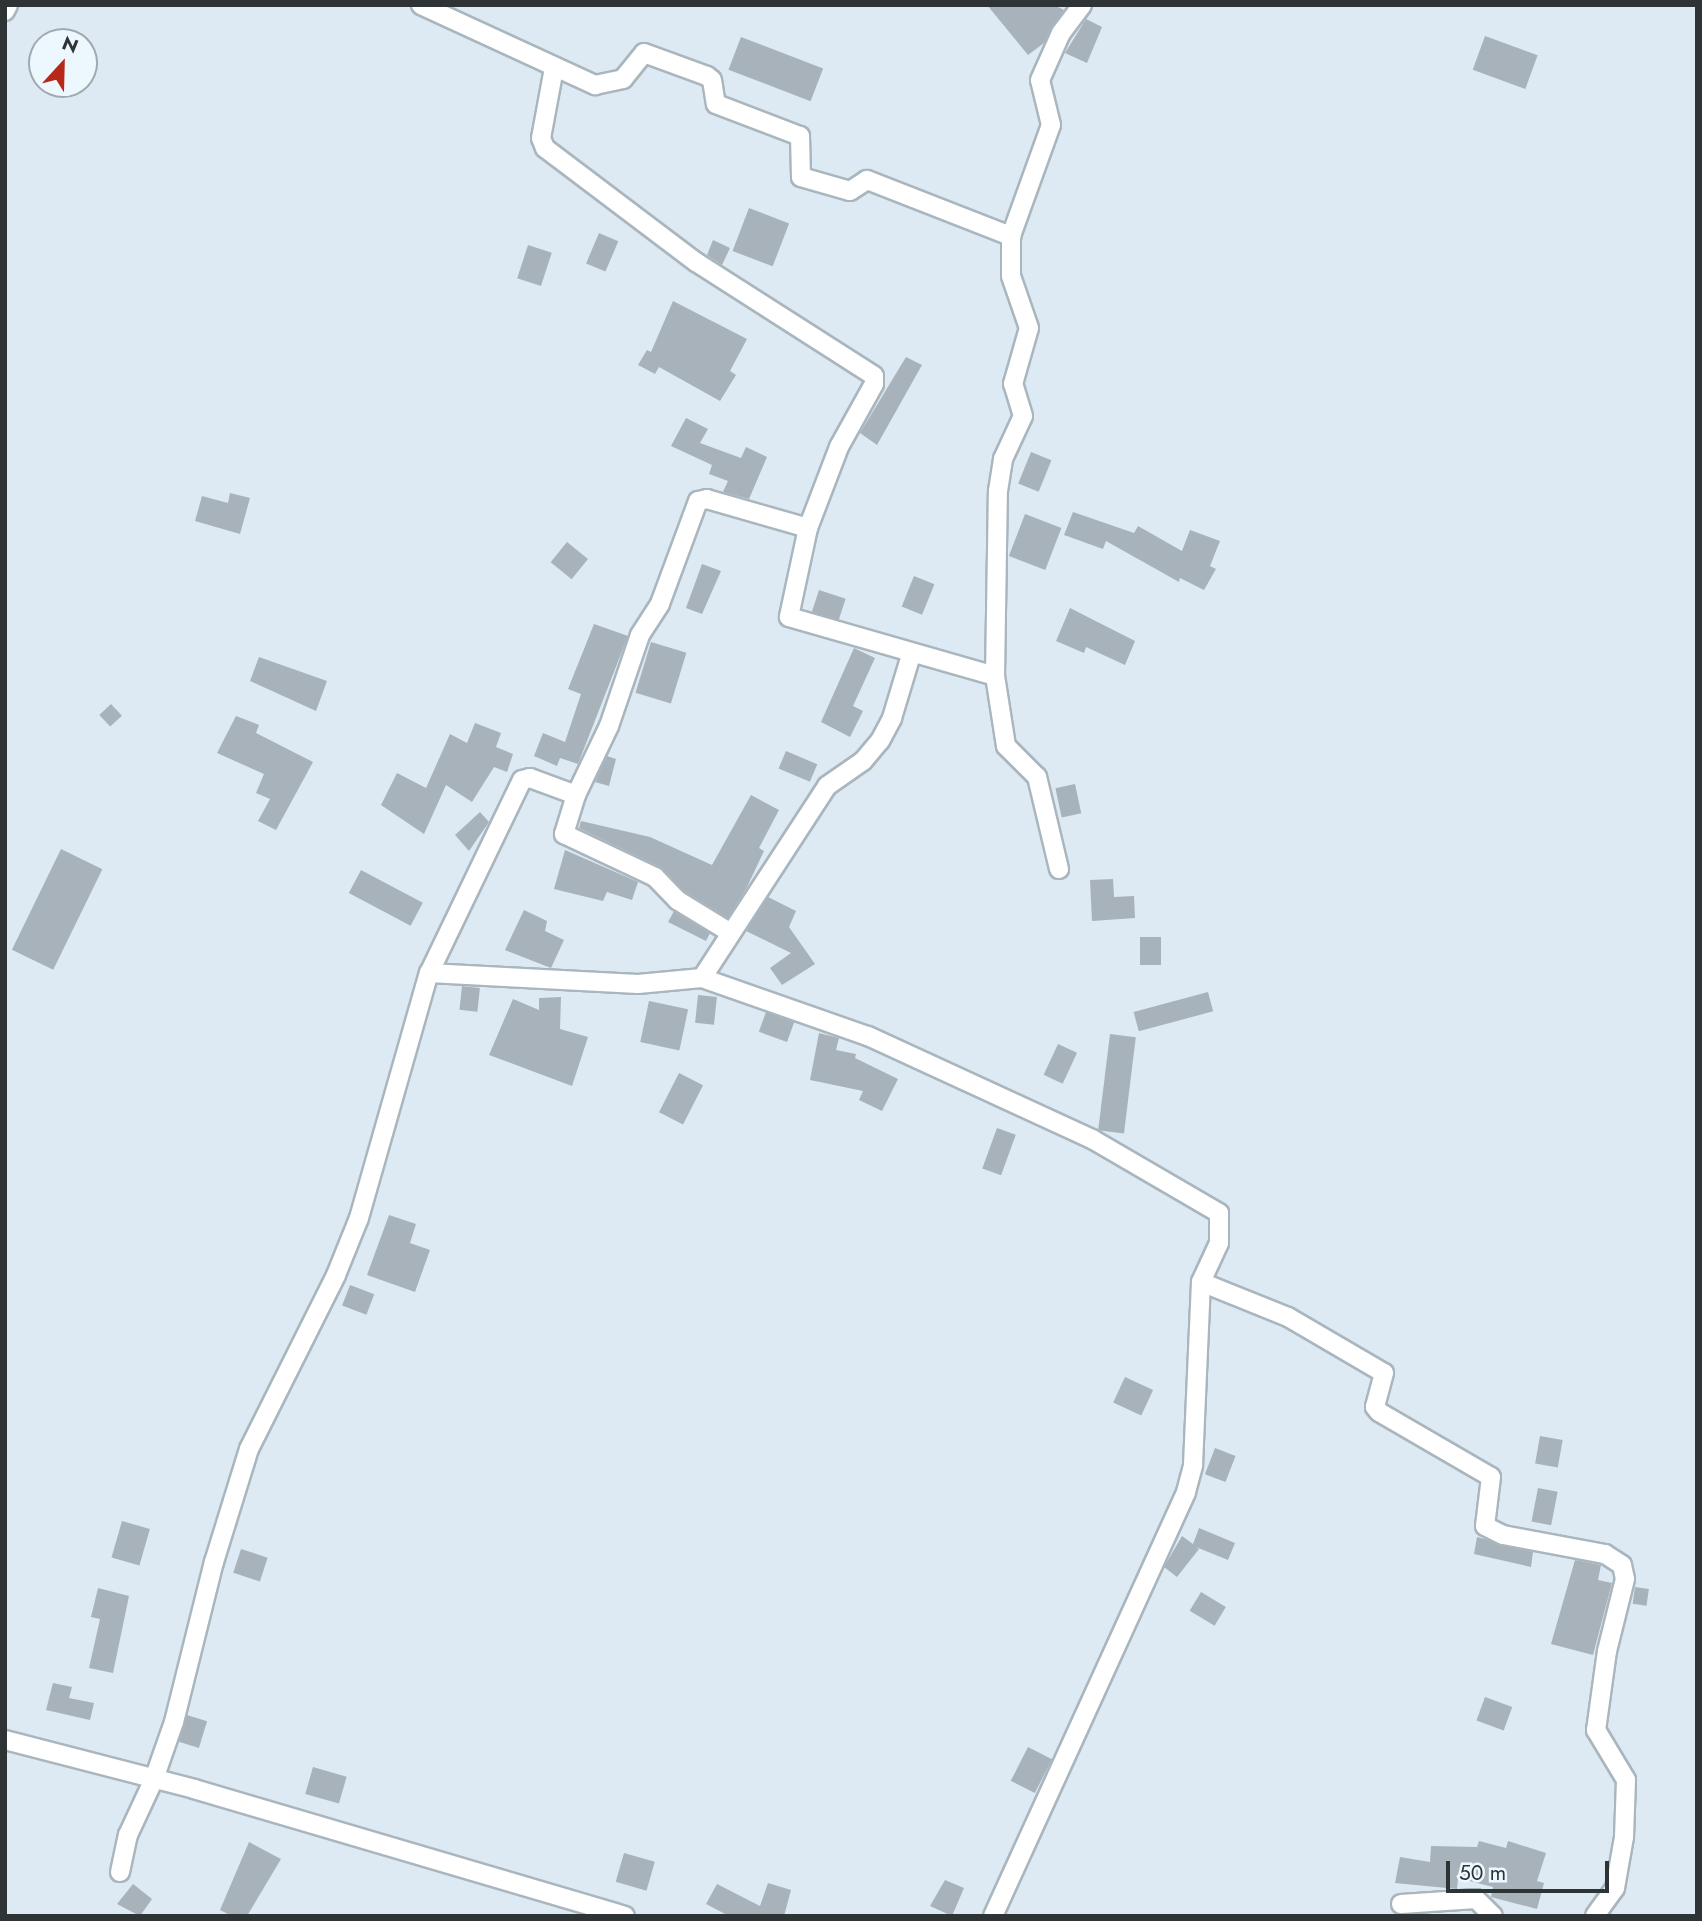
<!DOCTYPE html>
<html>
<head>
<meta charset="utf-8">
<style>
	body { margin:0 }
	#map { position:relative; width:1702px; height:1921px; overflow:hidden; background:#deeaf3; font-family:Jost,sans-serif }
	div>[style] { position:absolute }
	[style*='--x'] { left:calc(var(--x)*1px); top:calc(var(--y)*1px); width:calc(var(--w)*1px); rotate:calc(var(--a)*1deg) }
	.building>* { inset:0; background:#a7b2bb; transform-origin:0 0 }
	.roads { filter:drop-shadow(2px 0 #aab6be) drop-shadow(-2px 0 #aab6be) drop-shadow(0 2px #aab6be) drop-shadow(0 -2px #aab6be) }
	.street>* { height:18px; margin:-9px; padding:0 9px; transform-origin:9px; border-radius:9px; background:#fff }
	span { translate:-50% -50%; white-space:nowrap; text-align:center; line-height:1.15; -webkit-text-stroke:7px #edf7fe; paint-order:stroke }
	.frame { position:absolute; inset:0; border:7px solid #2e3336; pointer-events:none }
	.north { position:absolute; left:28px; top:28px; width:70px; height:70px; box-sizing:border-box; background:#edf7fe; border:2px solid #a1a9ae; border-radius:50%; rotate:22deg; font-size:19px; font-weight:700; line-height:28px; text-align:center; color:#2e3336 }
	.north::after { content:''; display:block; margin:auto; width:24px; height:32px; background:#b6281a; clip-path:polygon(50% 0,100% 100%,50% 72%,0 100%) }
	.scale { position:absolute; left:1446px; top:1861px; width:163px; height:32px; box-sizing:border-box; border:4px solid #2e3336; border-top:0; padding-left:9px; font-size:21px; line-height:24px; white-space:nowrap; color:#2e3336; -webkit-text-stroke:5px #edf7fe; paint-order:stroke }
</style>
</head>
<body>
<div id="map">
	<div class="building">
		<i style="clip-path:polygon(987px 5px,1054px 5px,1064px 10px,1044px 43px,1028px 55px)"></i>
		<i style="clip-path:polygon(1086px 19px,1102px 27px,1087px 63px,1065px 53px)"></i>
		<i style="left:1485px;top:36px;width:56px;height:36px;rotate:20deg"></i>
		<i style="left:741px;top:37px;width:88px;height:35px;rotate:21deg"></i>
		<i style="left:749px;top:208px;width:43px;height:46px;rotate:21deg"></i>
		<i style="left:599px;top:233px;width:21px;height:33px;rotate:23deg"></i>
		<i style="clip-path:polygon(713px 240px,730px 248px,722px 265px,707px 255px)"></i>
		<i style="left:528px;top:245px;width:25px;height:35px;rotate:18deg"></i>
		<i style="clip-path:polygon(673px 301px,747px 339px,730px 371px,736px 375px,720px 401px,659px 367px,655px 374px,638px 365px,647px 350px,651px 352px)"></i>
		<i style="clip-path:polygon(906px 357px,922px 365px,877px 445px,860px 433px)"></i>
		<i style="clip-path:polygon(686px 418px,708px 429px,700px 443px,741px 458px,746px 447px,767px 457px,749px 499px,723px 492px,728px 481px,709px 474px,712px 465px,671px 446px)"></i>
		<i style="left:1031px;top:452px;width:22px;height:34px;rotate:22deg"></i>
		<i style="clip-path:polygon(230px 493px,250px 498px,240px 534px,195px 521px,202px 496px,228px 503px)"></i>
		<i style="clip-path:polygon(1073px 512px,1134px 533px,1138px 526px,1182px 551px,1190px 530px,1220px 541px,1210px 566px,1216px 569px,1204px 590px,1180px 578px,1179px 582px,1106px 541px,1103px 549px,1064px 535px)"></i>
		<i style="left:1025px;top:514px;width:39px;height:45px;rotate:21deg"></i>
		<i style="left:567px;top:542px;width:27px;height:26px;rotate:39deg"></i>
		<i style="clip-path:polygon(702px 564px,721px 571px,702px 614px,686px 608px)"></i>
		<i style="left:914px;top:576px;width:22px;height:33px;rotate:22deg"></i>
		<i style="left:819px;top:590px;width:28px;height:23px;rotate:18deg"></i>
		<i style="clip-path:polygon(1070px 608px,1135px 641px,1125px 665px,1086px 647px,1084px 653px,1056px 641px)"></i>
		<i style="clip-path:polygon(594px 624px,628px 636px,578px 764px,560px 758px,557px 766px,534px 756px,543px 733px,565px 742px,581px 694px,568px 689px)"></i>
		<i style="left:651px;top:642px;width:37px;height:53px;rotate:17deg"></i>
		<i style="clip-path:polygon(854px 648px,875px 658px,853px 706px,863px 711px,850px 737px,821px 722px)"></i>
		<i style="clip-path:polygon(259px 657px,327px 681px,316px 711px,250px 681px)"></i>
		<i style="left:111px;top:704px;width:16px;height:16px;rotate:47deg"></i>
		<i style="clip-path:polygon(236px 716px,259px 725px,256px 733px,313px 762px,276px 830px,258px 821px,270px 799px,256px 793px,264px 774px,217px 753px)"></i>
		<i style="clip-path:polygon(475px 723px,501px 733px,496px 747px,513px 754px,507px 772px,494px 767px,472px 802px,446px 785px,424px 834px,381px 805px,397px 773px,426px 788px,450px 734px,467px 743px)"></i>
		<i style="left:786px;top:751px;width:34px;height:19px;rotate:23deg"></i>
		<i style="clip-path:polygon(607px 756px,616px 759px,609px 786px,595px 782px)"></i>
		<i style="left:1075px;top:784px;width:30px;height:20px;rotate:78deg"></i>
		<i style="clip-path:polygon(751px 795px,779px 810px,759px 848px,764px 851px,747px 887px,728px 918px,684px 891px,660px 867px,579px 828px,581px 821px,650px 837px,712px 865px)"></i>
		<i style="clip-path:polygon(480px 812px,489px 822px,469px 851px,455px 835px)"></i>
		<i style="left:61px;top:849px;width:46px;height:112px;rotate:26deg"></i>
		<i style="clip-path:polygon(565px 850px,638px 882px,632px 900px,607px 892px,603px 901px,554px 889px)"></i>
		<i style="left:361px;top:870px;width:70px;height:26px;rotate:28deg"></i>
		<i style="clip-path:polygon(1113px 879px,1114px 897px,1134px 896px,1135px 918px,1092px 921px,1090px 880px)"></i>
		<i style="clip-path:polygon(768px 897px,796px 911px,789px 927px,815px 964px,782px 985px,770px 968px,791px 953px,746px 931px)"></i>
		<i style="clip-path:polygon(524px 910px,547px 921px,545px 931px,564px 940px,551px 968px,505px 950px)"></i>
		<i style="clip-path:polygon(674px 911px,710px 933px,706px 941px,668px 922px)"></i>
		<i style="left:1140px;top:937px;width:21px;height:28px"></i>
		<i style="left:462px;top:986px;width:18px;height:24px;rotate:6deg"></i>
		<i style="left:1208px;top:992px;width:20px;height:77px;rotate:75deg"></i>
		<i style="left:698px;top:995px;width:19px;height:28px;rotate:6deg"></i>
		<i style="clip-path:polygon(561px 997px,560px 1029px,588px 1037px,572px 1086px,489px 1055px,513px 999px,539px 1010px,539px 998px)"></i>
		<i style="left:649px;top:1001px;width:40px;height:42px;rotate:12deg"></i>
		<i style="left:766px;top:1012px;width:30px;height:21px;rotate:20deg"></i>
		<i style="clip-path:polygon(819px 1033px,839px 1038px,836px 1050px,856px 1054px,855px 1058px,898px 1079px,882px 1111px,859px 1100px,863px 1091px,810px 1080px)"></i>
		<i style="left:1110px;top:1034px;width:26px;height:97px;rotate:7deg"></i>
		<i style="left:1058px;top:1044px;width:21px;height:34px;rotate:25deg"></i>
		<i style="left:679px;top:1073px;width:27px;height:44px;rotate:27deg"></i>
		<i style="left:997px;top:1128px;width:20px;height:43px;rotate:20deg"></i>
		<i style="clip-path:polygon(389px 1215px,416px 1224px,410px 1243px,430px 1250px,415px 1292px,367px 1275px)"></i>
		<i style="left:350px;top:1285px;width:26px;height:22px;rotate:21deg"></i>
		<i style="left:1125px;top:1377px;width:31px;height:28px;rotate:25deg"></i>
		<i style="left:1540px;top:1436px;width:23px;height:28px;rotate:10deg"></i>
		<i style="left:1215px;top:1448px;width:22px;height:28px;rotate:21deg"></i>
		<i style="left:1538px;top:1488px;width:20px;height:34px;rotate:11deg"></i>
		<i style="left:122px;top:1521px;width:29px;height:38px;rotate:16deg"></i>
		<i style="clip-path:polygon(1199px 1528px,1235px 1543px,1228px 1560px,1196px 1547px,1199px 1549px,1177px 1577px,1164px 1567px,1182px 1536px,1193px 1544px)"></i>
		<i style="clip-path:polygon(1477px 1537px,1533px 1552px,1531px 1567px,1474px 1554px)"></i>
		<i style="left:241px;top:1549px;width:28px;height:25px;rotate:18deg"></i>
		<i style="clip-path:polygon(1575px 1560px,1601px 1565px,1598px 1580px,1612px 1583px,1593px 1655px,1551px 1644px)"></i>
		<i style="left:1635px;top:1587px;width:14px;height:17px;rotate:8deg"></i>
		<i style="clip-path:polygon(98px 1588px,129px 1596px,113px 1673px,89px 1668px,100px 1619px,91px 1617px)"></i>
		<i style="left:1201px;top:1592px;width:29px;height:22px;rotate:31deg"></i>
		<i style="clip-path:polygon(53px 1683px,72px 1687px,69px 1698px,94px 1703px,90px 1720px,46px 1710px)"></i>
		<i style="left:1485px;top:1697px;width:29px;height:25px;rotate:20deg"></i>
		<i style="left:187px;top:1715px;width:21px;height:28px;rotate:17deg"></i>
		<i style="left:1028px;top:1747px;width:27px;height:38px;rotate:27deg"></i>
		<i style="left:313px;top:1767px;width:35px;height:28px;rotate:16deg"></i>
		<i style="clip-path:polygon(1479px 1841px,1506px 1848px,1508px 1841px,1546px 1853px,1537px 1881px,1544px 1883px,1537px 1909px,1491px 1897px,1493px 1887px,1458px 1878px,1457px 1889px,1395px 1883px,1400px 1857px,1430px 1862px,1431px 1846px,1477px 1847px)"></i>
		<i style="clip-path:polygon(249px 1842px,281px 1859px,247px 1916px,232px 1916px,220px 1910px)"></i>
		<i style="left:624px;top:1853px;width:32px;height:30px;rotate:16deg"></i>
		<i style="clip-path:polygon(945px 1880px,964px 1888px,952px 1916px,930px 1906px)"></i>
		<i style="clip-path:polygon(768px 1883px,791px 1890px,784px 1916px,729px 1916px,706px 1904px,717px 1884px,760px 1906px)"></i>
		<i style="clip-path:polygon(133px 1884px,152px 1899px,140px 1916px,117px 1904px)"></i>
	</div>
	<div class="roads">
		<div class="street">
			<i style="--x:421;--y:5;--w:192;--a:24.7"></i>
			<i style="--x:595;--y:85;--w:29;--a:-12"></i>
			<i style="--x:623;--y:79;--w:33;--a:-51"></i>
			<i style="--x:644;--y:53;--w:67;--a:20.1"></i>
			<i style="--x:707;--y:76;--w:6;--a:39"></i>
			<i style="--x:712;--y:80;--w:24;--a:81"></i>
			<i style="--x:716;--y:104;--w:90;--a:20.9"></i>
			<i style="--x:800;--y:136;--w:41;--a:88.6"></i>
			<i style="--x:801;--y:177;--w:51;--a:15.9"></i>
			<i style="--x:850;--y:191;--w:20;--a:-33"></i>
			<i style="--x:867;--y:180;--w:155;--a:21.3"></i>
			<i style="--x:5;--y:11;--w:7;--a:-63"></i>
			<i style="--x:554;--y:68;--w:71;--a:100.5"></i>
			<i style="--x:541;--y:138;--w:11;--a:68"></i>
			<i style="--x:545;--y:148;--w:189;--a:37.1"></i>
			<i style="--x:696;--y:262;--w:211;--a:32.6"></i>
			<i style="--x:874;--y:376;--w:8;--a:90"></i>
			<i style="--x:874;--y:384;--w:72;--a:119.1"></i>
			<i style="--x:839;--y:447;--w:87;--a:110.9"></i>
			<i style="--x:808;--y:528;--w:91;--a:102.1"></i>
			<i style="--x:789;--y:617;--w:214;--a:16"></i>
			<i style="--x:808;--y:528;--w:105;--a:-164"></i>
			<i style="--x:707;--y:499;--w:9;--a:167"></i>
			<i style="--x:698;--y:501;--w:110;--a:110.3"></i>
			<i style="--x:660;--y:604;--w:37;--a:123"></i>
			<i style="--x:640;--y:635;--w:96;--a:108.8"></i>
			<i style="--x:609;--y:726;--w:76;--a:115.6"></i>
			<i style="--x:576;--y:795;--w:49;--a:-159.7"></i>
			<i style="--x:530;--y:778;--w:8;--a:166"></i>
			<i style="--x:522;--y:780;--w:214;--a:115.7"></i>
			<i style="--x:429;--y:973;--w:209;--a:3"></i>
			<i style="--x:638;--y:984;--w:64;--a:-5.4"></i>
			<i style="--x:702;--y:978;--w:176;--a:19.3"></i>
			<i style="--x:868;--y:1036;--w:247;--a:24.7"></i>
			<i style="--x:1092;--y:1139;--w:147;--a:30.2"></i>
			<i style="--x:1219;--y:1213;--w:30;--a:90"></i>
			<i style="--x:1219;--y:1243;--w:43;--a:114.8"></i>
			<i style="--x:1201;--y:1282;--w:94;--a:21.9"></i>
			<i style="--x:1288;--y:1317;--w:111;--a:30.3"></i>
			<i style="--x:1384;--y:1373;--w:35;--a:105"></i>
			<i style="--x:1375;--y:1407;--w:6;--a:51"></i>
			<i style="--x:1379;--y:1412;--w:129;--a:30.1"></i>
			<i style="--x:1491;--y:1477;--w:49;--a:97"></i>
			<i style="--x:1485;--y:1526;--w:20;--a:27"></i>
			<i style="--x:1503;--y:1535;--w:104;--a:10.6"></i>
			<i style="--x:1605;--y:1554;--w:20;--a:33"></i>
			<i style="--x:1622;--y:1565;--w:14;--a:78"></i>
			<i style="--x:1625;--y:1579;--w:74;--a:104"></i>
			<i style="--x:1607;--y:1651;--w:80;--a:97.9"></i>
			<i style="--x:1596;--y:1730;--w:58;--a:59"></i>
			<i style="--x:1626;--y:1780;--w:57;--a:92"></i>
			<i style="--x:1624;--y:1837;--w:52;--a:100"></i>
			<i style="--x:1615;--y:1888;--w:34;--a:126"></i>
			<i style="--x:576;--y:795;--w:41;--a:107.1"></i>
			<i style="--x:564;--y:834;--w:101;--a:25.3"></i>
			<i style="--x:655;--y:877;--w:32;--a:46"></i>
			<i style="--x:677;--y:900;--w:63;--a:31.4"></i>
			<i style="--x:1059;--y:869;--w:95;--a:-103.4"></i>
			<i style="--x:1037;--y:777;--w:44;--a:-135"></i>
			<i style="--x:1006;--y:746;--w:71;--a:-98.9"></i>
			<i style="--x:995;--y:676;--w:185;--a:-89.1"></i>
			<i style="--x:998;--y:491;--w:32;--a:-81"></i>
			<i style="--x:1003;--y:459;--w:47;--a:-65.1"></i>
			<i style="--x:1023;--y:416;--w:34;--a:-107"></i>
			<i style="--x:1013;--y:384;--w:58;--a:-74.1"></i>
			<i style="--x:1029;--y:328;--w:55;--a:-109.1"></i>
			<i style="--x:1011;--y:276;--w:40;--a:-90"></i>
			<i style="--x:1011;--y:236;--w:118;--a:-70.2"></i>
			<i style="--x:1051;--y:125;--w:46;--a:-103.7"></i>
			<i style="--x:1040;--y:80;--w:51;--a:-65.9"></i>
			<i style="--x:1061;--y:33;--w:35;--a:-53"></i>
			<i style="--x:702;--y:978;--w:229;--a:-56.9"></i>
			<i style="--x:827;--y:786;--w:44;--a:-34.8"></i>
			<i style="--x:863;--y:761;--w:26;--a:-50"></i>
			<i style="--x:880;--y:741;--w:26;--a:-62"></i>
			<i style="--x:892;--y:718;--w:66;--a:-73.2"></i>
			<i style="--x:5;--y:1740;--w:195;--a:14.5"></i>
			<i style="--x:194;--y:1789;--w:449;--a:16.4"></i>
			<i style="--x:120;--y:1872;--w:38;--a:-78"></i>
			<i style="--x:128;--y:1835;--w:62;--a:-65.1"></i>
			<i style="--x:154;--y:1779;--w:60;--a:-70.7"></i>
			<i style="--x:174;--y:1722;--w:165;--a:-76"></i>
			<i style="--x:214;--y:1562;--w:118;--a:-72.8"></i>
			<i style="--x:249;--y:1449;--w:195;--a:-63.4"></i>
			<i style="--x:336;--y:1275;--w:61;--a:-68"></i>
			<i style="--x:359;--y:1218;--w:255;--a:-74.1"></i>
			<i style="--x:1401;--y:1904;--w:75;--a:-3.8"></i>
			<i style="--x:1476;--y:1899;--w:24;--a:45"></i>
			<i style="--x:993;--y:1916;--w:466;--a:-65.5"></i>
			<i style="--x:1186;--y:1492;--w:28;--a:-75"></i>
			<i style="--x:1193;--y:1465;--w:183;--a:-87.5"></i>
		</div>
	</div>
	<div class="frame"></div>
	<div class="north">N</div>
	<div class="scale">50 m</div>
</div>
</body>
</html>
